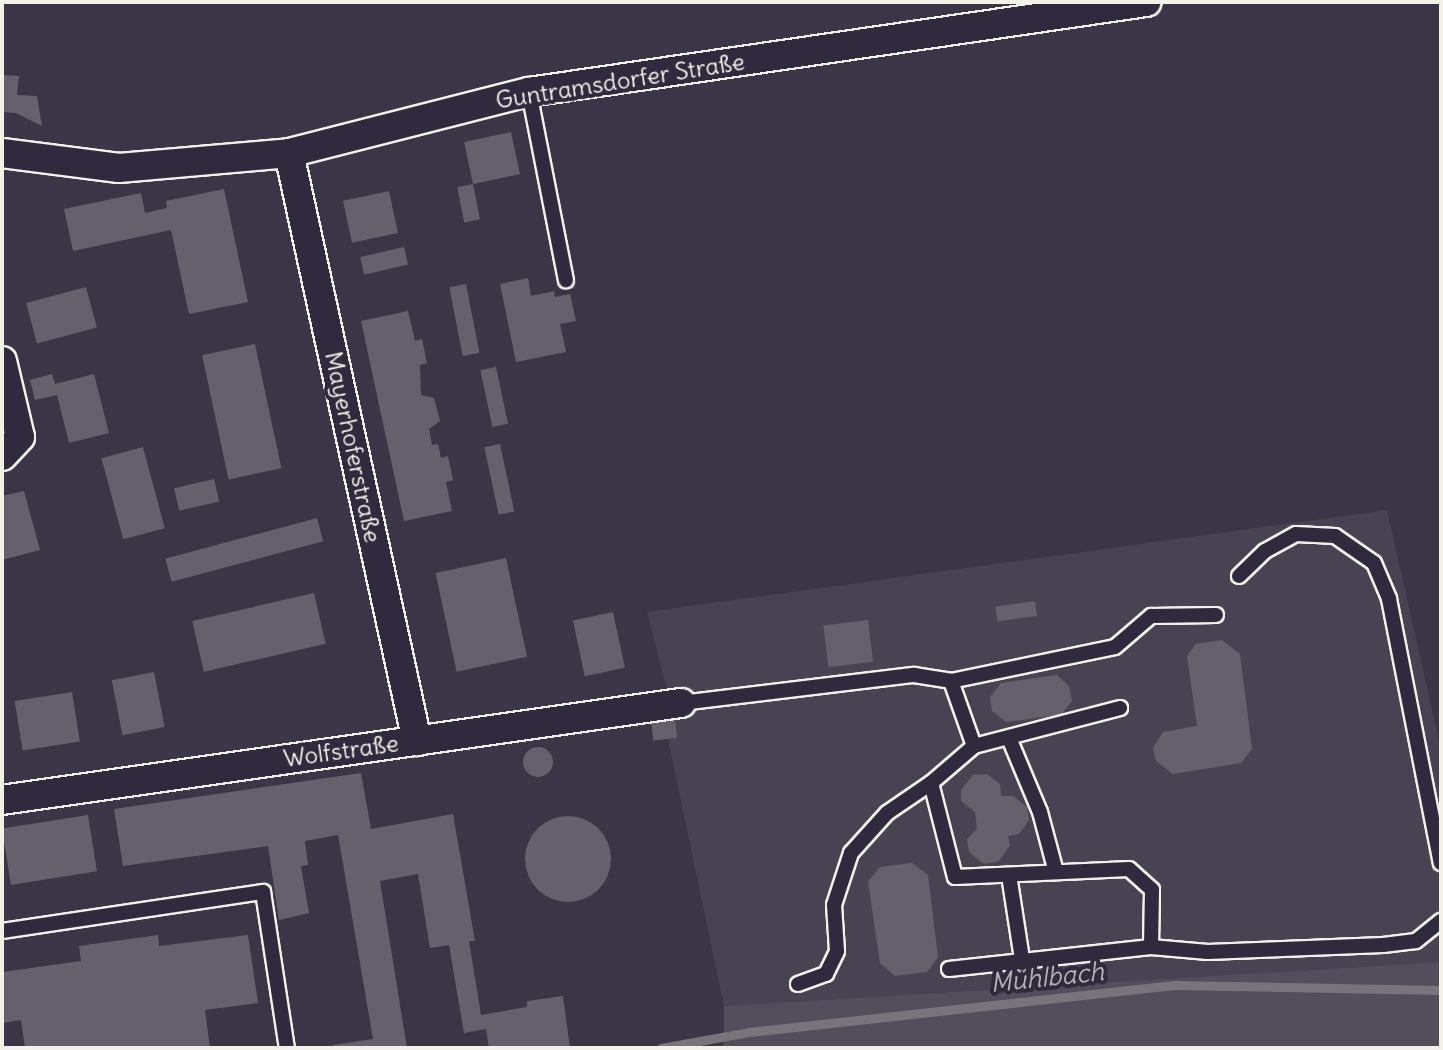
<!DOCTYPE html>
<html>
<head>
<meta charset="utf-8">
<style>
	body { margin:0 }
	#map { position:relative; width:1443px; height:1050px; overflow:hidden; background:#3b3647; font-family:Delius,sans-serif }
	div>[style] { position:absolute }
	[style*='--x'] { left:calc(var(--x)*1px); top:calc(var(--y)*1px); width:calc(var(--w)*1px); rotate:calc(var(--a)*1deg) }
	.built>* { inset:0; background:#484352 }
	.green>* { inset:0; background:#534e5c }
	.stream>* { height:9px; margin:-4.5px; padding:0 4.5px; transform-origin:4.5px; border-radius:4.5px; background:#78747b }
	.building>* { inset:0; background:#65616c; transform-origin:0 0 }
	.round { border-radius:50% }
	.roads { filter:drop-shadow(2px 0 #f4f1e8) drop-shadow(-2px 0 #f4f1e8) drop-shadow(0 2px #f4f1e8) drop-shadow(0 -2px #f4f1e8) }
	.lane>* { height:14px; margin:-7px; padding:0 7px; transform-origin:7px; border-radius:7px; background:#2f2a3d }
	.street>* { height:28px; margin:-14px; padding:0 14px; transform-origin:14px; border-radius:14px; background:#2f2a3d }
	span { translate:-50% -50%; white-space:nowrap; text-align:center; line-height:1.15; -webkit-text-stroke:8px #2f2a3d; paint-order:stroke }
	.street-label { font-size:24px; color:#f4f1e8 }
	.water-label { font-size:26px; color:#b6b2b2; font-style:italic }
	.frame { position:absolute; inset:0; border:4px solid #f4f1e8; pointer-events:none }
</style>
</head>
<body>
<div id="map">
	<div class="built">
		<i style="clip-path:polygon(1387px 510px,1441px 750px,1441px 962px,724px 1006px,668px 739px,677px 737px,675px 718px,684px 716px,679px 689px,667px 689px,647px 612px)"></i>
	</div>
	<div class="green">
		<i style="clip-path:polygon(1441px 962px,1441px 1048px,721px 1048px,724px 1044px,724px 1006px)"></i>
	</div>
	<div class="stream">
		<i style="--x:661;--y:1048;--w:89;--a:-10.3"></i>
		<i style="--x:749;--y:1032;--w:430;--a:-6.3"></i>
		<i style="--x:1176;--y:985;--w:265;--a:1.1"></i>
	</div>
	<div class="building">
		<i style="clip-path:polygon(2px 75px,19px 76px,17px 95px,37px 96px,42px 126px,16px 113px,2px 112px)"></i>
		<i style="left:511px;top:132px;width:43px;height:48px;rotate:78deg"></i>
		<i style="left:473px;top:184px;width:36px;height:16px;rotate:79deg"></i>
		<i style="clip-path:polygon(224px 189px,248px 302px,189px 314px,171px 230px,73px 251px,64px 209px,141px 193px,145px 213px,167px 208px,166px 201px)"></i>
		<i style="left:389px;top:191px;width:43px;height:47px;rotate:78deg"></i>
		<i style="left:404px;top:247px;width:18px;height:45px;rotate:77deg"></i>
		<i style="clip-path:polygon(528px 278px,531px 296px,554px 291px,555px 297px,570px 294px,576px 321px,560px 324px,566px 352px,516px 362px,500px 284px)"></i>
		<i style="left:466px;top:284px;width:70px;height:17px;rotate:79deg"></i>
		<i style="left:86px;top:287px;width:42px;height:62px;rotate:75deg"></i>
		<i style="clip-path:polygon(408px 311px,415px 341px,422px 339px,427px 363px,420px 365px,421px 395px,434px 398px,440px 421px,429px 429px,432px 445px,438px 444px,441px 458px,448px 456px,453px 480px,446px 482px,452px 511px,404px 521px,361px 321px)"></i>
		<i style="left:255px;top:344px;width:127px;height:54px;rotate:78deg"></i>
		<i style="left:496px;top:367px;width:58px;height:16px;rotate:78deg"></i>
		<i style="clip-path:polygon(52px 374px,55px 384px,94px 374px,109px 433px,69px 443px,57px 395px,35px 400px,30px 380px)"></i>
		<i style="left:500px;top:444px;width:69px;height:16px;rotate:78deg"></i>
		<i style="left:143px;top:447px;width:84px;height:43px;rotate:75deg"></i>
		<i style="left:214px;top:479px;width:23px;height:41px;rotate:77deg"></i>
		<i style="clip-path:polygon(24px 491px,40px 550px,2px 560px,2px 496px)"></i>
		<i style="left:317px;top:518px;width:24px;height:157px;rotate:75deg"></i>
		<i style="left:506px;top:558px;width:101px;height:72px;rotate:78deg"></i>
		<i style="left:314px;top:593px;width:52px;height:125px;rotate:77deg"></i>
		<i style="left:1035px;top:601px;width:15px;height:40px;rotate:82deg"></i>
		<i style="left:613px;top:612px;width:57px;height:41px;rotate:78deg"></i>
		<i style="left:868px;top:620px;width:42px;height:45px;rotate:83deg"></i>
		<i style="clip-path:polygon(1222px 640px,1240px 654px,1252px 749px,1241px 763px,1173px 774px,1156px 761px,1153px 748px,1163px 732px,1197px 726px,1187px 656px,1196px 644px)"></i>
		<i style="left:154px;top:672px;width:56px;height:43px;rotate:79deg"></i>
		<i style="clip-path:polygon(1057px 675px,1069px 686px,1072px 701px,1061px 715px,1006px 722px,992px 711px,990px 697px,1001px 683px)"></i>
		<i style="left:72px;top:692px;width:50px;height:58px;rotate:81deg"></i>
		<i style="left:675px;top:718px;width:20px;height:24px;rotate:84deg"></i>
		<i class="round" style="left:523px;top:747px;width:30px;height:30px"></i>
		<i style="clip-path:polygon(361px 773px,371px 829px,453px 814px,475px 941px,469px 941px,481px 1015px,527px 1007px,527px 1001px,563px 996px,570px 1048px,489px 1048px,486px 1029px,464px 1033px,449px 945px,430px 948px,418px 874px,380px 881px,407px 1048px,333px 1048px,333px 1045px,373px 1039px,338px 835px,305px 841px,308px 865px,301px 866px,309px 913px,279px 920px,268px 846px,123px 866px,114px 809px)"></i>
		<i style="clip-path:polygon(987px 774px,1000px 784px,1001px 796px,1013px 796px,1027px 807px,1029px 820px,1019px 834px,1008px 836px,1010px 846px,998px 862px,984px 864px,969px 852px,967px 839px,977px 829px,975px 812px,961px 801px,961px 790px,973px 775px)"></i>
		<i style="left:88px;top:815px;width:57px;height:87px;rotate:81deg"></i>
		<i class="round" style="left:525px;top:816px;width:86px;height:86px"></i>
		<i style="clip-path:polygon(912px 863px,928px 875px,938px 957px,927px 972px,895px 976px,880px 963px,868px 882px,880px 867px)"></i>
		<i style="clip-path:polygon(158px 935px,159px 946px,248px 935px,258px 1003px,205px 1010px,210px 1048px,25px 1048px,21px 1020px,2px 1023px,2px 972px,81px 961px,79px 946px)"></i>
	</div>
	<div class="roads">
		<div class="lane">
			<i style="--x:529;--y:92;--w:192;--a:78.9"></i>
			<i style="--x:1239;--y:576;--w:36;--a:-44"></i>
			<i style="--x:1265;--y:551;--w:35;--a:-29"></i>
			<i style="--x:1296;--y:534;--w:39;--a:3"></i>
			<i style="--x:1335;--y:536;--w:47;--a:34.7"></i>
			<i style="--x:1374;--y:563;--w:39;--a:67"></i>
			<i style="--x:1389;--y:599;--w:269;--a:78.9"></i>
			<i style="--x:951;--y:681;--w:69;--a:70.5"></i>
			<i style="--x:681;--y:703;--w:235;--a:-6.9"></i>
			<i style="--x:914;--y:675;--w:37;--a:9"></i>
			<i style="--x:951;--y:681;--w:167;--a:-11.7"></i>
			<i style="--x:1115;--y:647;--w:48;--a:-40.7"></i>
			<i style="--x:1151;--y:616;--w:65;--a:-0.9"></i>
			<i style="--x:1009;--y:738;--w:80;--a:67.3"></i>
			<i style="--x:1040;--y:812;--w:62;--a:75.1"></i>
			<i style="--x:931;--y:783;--w:97;--a:75.7"></i>
			<i style="--x:955;--y:877;--w:174;--a:-2.6"></i>
			<i style="--x:1129;--y:869;--w:31;--a:42"></i>
			<i style="--x:1152;--y:890;--w:57;--a:91"></i>
			<i style="--x:1009;--y:875;--w:85;--a:81.2"></i>
			<i style="--x:2;--y:931;--w:264;--a:-8.5"></i>
			<i style="--x:263;--y:892;--w:158;--a:81.3"></i>
			<i style="--x:949;--y:969;--w:203;--a:-6.2"></i>
			<i style="--x:1151;--y:947;--w:57;--a:5"></i>
			<i style="--x:1208;--y:952;--w:175;--a:-2.3"></i>
			<i style="--x:1383;--y:945;--w:33;--a:-7"></i>
			<i style="--x:1416;--y:941;--w:32;--a:-39"></i>
			<i style="--x:798;--y:984;--w:30;--a:-20"></i>
			<i style="--x:826;--y:974;--w:25;--a:-64"></i>
			<i style="--x:837;--y:951;--w:46;--a:-93.7"></i>
			<i style="--x:834;--y:905;--w:55;--a:-71.9"></i>
			<i style="--x:851;--y:853;--w:54;--a:-48"></i>
			<i style="--x:887;--y:813;--w:53;--a:-34.3"></i>
			<i style="--x:931;--y:783;--w:57;--a:-40.7"></i>
			<i style="--x:974;--y:746;--w:151;--a:-14.6"></i>
		</div>
		<div class="street">
			<i style="--x:2;--y:153;--w:118;--a:7.3"></i>
			<i style="--x:119;--y:168;--w:171;--a:-5"></i>
			<i style="--x:289;--y:153;--w:248;--a:-14.3"></i>
			<i style="--x:529;--y:92;--w:624;--a:-8.3"></i>
			<i style="--x:289;--y:153;--w:602;--a:77.72"></i>
			<i style="--x:2;--y:361;--w:78;--a:76.7"></i>
			<i style="--x:20;--y:437;--w:26;--a:133"></i>
			<i style="--x:2;--y:800;--w:686;--a:-8.13"></i>
		</div>
	</div>
	<div class="street-label">
		<span style="left:620px;top:81px;rotate:-9deg">Guntramsdorfer Straße</span>
		<span style="left:353px;top:447px;rotate:78deg">Mayerhoferstraße</span>
		<span style="left:341px;top:751px;rotate:-8deg">Wolfstraße</span>
	</div>
	<div class="water-label">
		<span style="left:1047px;top:977px;rotate:-6deg">Mühlbach</span>
	</div>
	<div class="frame"></div>
</div>
</body>
</html>
